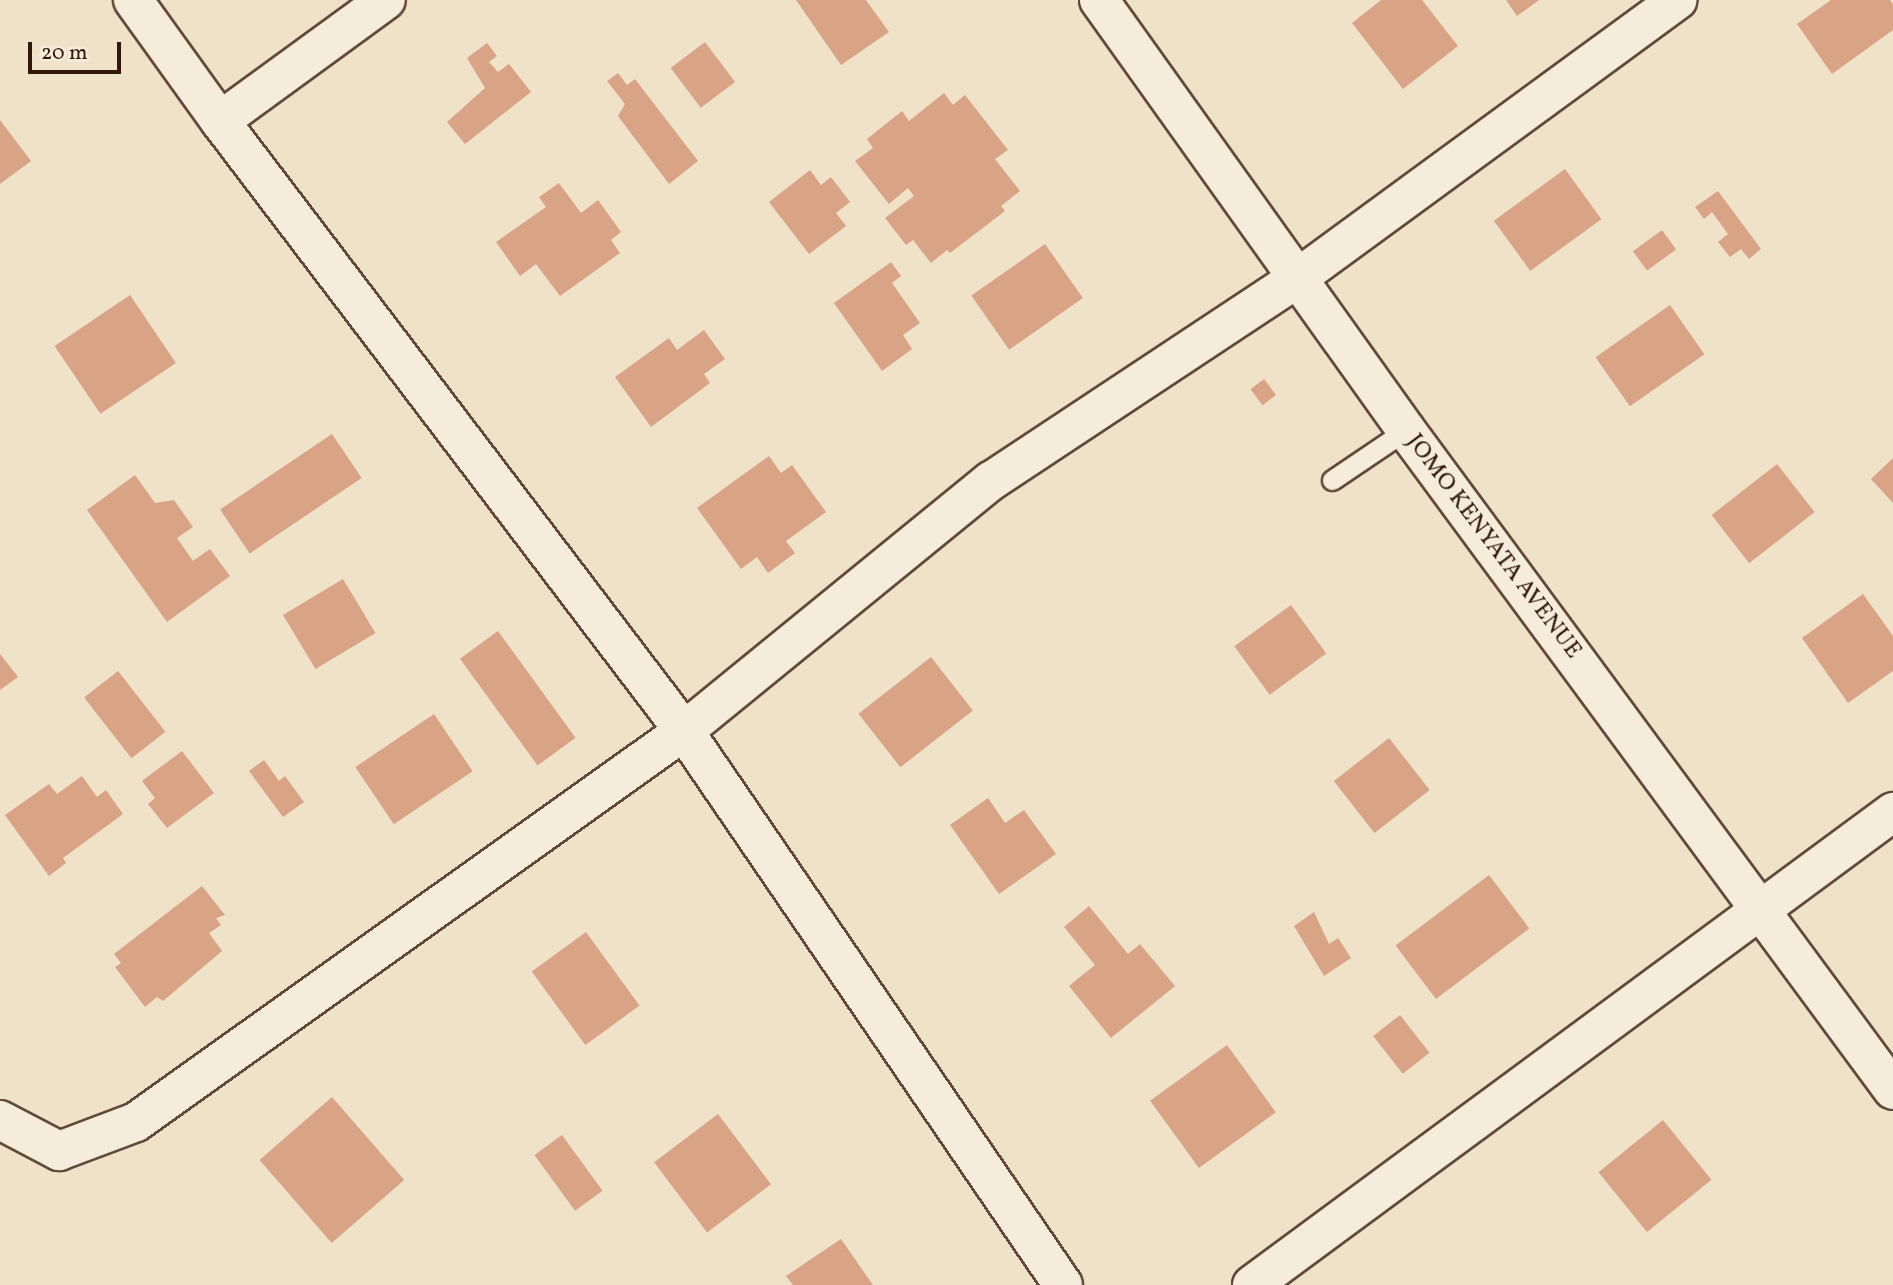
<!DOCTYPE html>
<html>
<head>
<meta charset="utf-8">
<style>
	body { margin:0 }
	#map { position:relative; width:1893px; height:1285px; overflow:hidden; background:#f0e1c9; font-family:Vollkorn,serif }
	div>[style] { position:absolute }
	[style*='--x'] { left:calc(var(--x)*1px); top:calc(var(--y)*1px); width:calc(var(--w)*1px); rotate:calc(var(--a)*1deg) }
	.building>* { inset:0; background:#d9a386; transform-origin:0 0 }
	.roads { filter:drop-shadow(2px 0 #614a3a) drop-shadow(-2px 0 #614a3a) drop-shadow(0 2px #614a3a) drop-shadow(0 -2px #614a3a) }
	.service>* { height:19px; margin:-9.5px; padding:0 9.5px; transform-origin:9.5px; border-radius:9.5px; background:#f5ecdc }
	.minor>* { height:38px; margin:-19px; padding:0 19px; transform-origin:19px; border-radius:19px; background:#f5ecdc }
	.tertiary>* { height:38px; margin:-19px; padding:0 19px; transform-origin:19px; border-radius:19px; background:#f5ecdc }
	span { translate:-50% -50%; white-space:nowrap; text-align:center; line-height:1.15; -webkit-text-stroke:6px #f5ecdc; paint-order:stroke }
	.street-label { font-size:24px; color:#31180b }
	.scale { position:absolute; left:28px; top:42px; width:93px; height:32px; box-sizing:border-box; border:4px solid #31180b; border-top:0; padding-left:9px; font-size:21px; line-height:24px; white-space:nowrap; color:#31180b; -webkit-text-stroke:5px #f5ecdc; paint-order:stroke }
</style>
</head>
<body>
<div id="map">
	<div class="building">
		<i style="clip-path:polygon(796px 0,866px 0,889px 32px,841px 65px)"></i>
		<i style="clip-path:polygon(1381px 0,1422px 0,1458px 46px,1403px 89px,1352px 23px)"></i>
		<i style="clip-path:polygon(1506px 0,1539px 0,1517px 16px)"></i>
		<i style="clip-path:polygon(1831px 0,1890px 0,1893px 4px,1893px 30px,1832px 74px,1797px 24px)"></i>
		<i style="left:705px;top:42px;width:50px;height:43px;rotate:53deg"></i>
		<i style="clip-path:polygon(487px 43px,497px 56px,489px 62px,498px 72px,509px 64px,531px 92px,465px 144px,447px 122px,485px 88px,467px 58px)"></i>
		<i style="clip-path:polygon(618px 73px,627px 85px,635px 79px,698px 161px,669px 184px,618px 116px,625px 104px,607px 81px)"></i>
		<i style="clip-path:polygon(944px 93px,953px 105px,965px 95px,1008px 150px,995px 159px,1020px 191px,1001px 206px,1005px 211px,950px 253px,947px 250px,931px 263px,913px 240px,906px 245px,885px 218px,914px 196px,908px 188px,889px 204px,855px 161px,873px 148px,867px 139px,902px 111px,909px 121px)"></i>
		<i style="clip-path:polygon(0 120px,31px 161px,0 184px)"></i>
		<i style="left:1565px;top:169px;width:62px;height:88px;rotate:54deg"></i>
		<i style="clip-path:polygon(810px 170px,821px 185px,831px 177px,850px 202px,836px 213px,846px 226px,809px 254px,769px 202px)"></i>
		<i style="clip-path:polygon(559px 183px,581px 213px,598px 200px,621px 232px,611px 240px,620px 253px,560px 296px,536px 264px,520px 276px,496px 242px,546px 207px,539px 197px)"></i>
		<i style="clip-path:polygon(1718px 191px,1761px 249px,1749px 259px,1741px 249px,1730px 257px,1718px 242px,1728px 234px,1712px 212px,1704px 219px,1695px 207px)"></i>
		<i style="left:1662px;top:230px;width:24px;height:36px;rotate:54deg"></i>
		<i style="left:1045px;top:244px;width:66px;height:90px;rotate:55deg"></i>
		<i style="clip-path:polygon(891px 262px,901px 276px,892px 283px,920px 323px,903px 335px,912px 349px,882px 371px,834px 303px)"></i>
		<i style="left:130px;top:295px;width:82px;height:91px;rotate:56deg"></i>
		<i style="left:1670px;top:305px;width:60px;height:91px;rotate:55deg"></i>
		<i style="clip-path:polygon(704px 330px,725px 359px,704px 374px,710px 383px,651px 427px,615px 377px,669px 338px,677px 350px)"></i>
		<i style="left:1264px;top:379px;width:20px;height:17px;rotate:53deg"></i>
		<i style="left:332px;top:434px;width:53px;height:135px;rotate:56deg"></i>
		<i style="clip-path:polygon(769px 456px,781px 473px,792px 465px,826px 512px,786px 541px,795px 553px,768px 573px,757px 557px,741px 569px,697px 508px)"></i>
		<i style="clip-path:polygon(1893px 458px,1893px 503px,1871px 479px)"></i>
		<i style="left:1777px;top:464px;width:61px;height:83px;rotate:52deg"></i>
		<i style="clip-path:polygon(135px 475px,155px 503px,174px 500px,193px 527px,177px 538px,193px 561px,210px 549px,230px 576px,167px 622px,87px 510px)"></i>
		<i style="left:343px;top:579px;width:63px;height:70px;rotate:59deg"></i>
		<i style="clip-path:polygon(1863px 594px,1893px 636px,1893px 671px,1848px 703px,1802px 638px)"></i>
		<i style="left:1291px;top:605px;width:60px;height:70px;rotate:54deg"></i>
		<i style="left:498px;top:631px;width:132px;height:47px;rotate:54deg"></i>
		<i style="clip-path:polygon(0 654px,18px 677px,0 690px)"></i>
		<i style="left:931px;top:657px;width:68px;height:92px;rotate:52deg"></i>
		<i style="left:118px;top:671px;width:77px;height:43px;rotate:52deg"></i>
		<i style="left:434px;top:714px;width:69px;height:95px;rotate:56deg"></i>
		<i style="left:1389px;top:738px;width:66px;height:70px;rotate:52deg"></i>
		<i style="clip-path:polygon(182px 751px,214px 793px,167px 828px,148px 804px,155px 798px,142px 781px)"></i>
		<i style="clip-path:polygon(264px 760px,279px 781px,285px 776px,304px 802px,283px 817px,249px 771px)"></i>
		<i style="clip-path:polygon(82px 776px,97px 797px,106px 790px,123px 814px,63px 858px,66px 863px,49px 876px,5px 815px,49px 784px,57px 794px)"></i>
		<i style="clip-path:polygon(988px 798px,1005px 823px,1024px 810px,1056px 854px,999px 894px,950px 825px)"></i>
		<i style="left:1489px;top:875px;width:67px;height:117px;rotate:53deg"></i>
		<i style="clip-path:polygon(202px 886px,225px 915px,216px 918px,221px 925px,209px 933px,222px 951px,163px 1001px,157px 997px,145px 1007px,115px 967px,121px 963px,114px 954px)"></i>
		<i style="clip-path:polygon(1089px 906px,1128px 954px,1140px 944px,1175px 986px,1111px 1038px,1069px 986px,1095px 965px,1064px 927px)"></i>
		<i style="clip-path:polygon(1314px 912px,1329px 944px,1338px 938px,1351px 958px,1324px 976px,1294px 926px)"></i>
		<i style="left:586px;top:932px;width:91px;height:67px;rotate:54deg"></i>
		<i style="left:1400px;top:1015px;width:48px;height:34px;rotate:52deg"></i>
		<i style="left:1227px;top:1045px;width:83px;height:95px;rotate:54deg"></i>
		<i style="left:332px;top:1097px;width:110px;height:96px;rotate:49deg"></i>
		<i style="left:718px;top:1114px;width:88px;height:80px;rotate:53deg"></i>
		<i style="left:1663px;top:1120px;width:77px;height:83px;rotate:51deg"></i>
		<i style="left:562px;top:1135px;width:69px;height:34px;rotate:54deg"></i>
		<i style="clip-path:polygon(841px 1239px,873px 1285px,793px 1285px,786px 1276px)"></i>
	</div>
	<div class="roads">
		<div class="service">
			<i style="--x:1332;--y:480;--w:89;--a:-34"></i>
		</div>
		<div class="minor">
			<i style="--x:133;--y:0;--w:149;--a:54.3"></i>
			<i style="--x:220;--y:121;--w:766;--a:52.74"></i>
			<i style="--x:684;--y:731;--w:671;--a:55.62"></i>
			<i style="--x:220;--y:121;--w:205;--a:-36.1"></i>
			<i style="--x:0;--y:1120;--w:67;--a:27.7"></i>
			<i style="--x:59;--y:1151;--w:82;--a:-20.6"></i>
			<i style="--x:136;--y:1122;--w:673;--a:-35.51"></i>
			<i style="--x:684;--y:731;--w:396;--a:-39.2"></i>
			<i style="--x:991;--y:481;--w:369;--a:-33.5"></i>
			<i style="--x:1299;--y:277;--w:469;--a:-36.2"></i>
			<i style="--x:1252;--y:1285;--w:797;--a:-36.42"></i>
		</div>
		<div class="tertiary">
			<i style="--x:1099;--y:0;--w:528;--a:54.47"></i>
			<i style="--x:1406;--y:430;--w:820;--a:53.58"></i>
		</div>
	</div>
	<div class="street-label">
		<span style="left:1493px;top:547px;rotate:53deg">JOMO KENYATA AVENUE</span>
	</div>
	<div class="scale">20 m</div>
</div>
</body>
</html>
